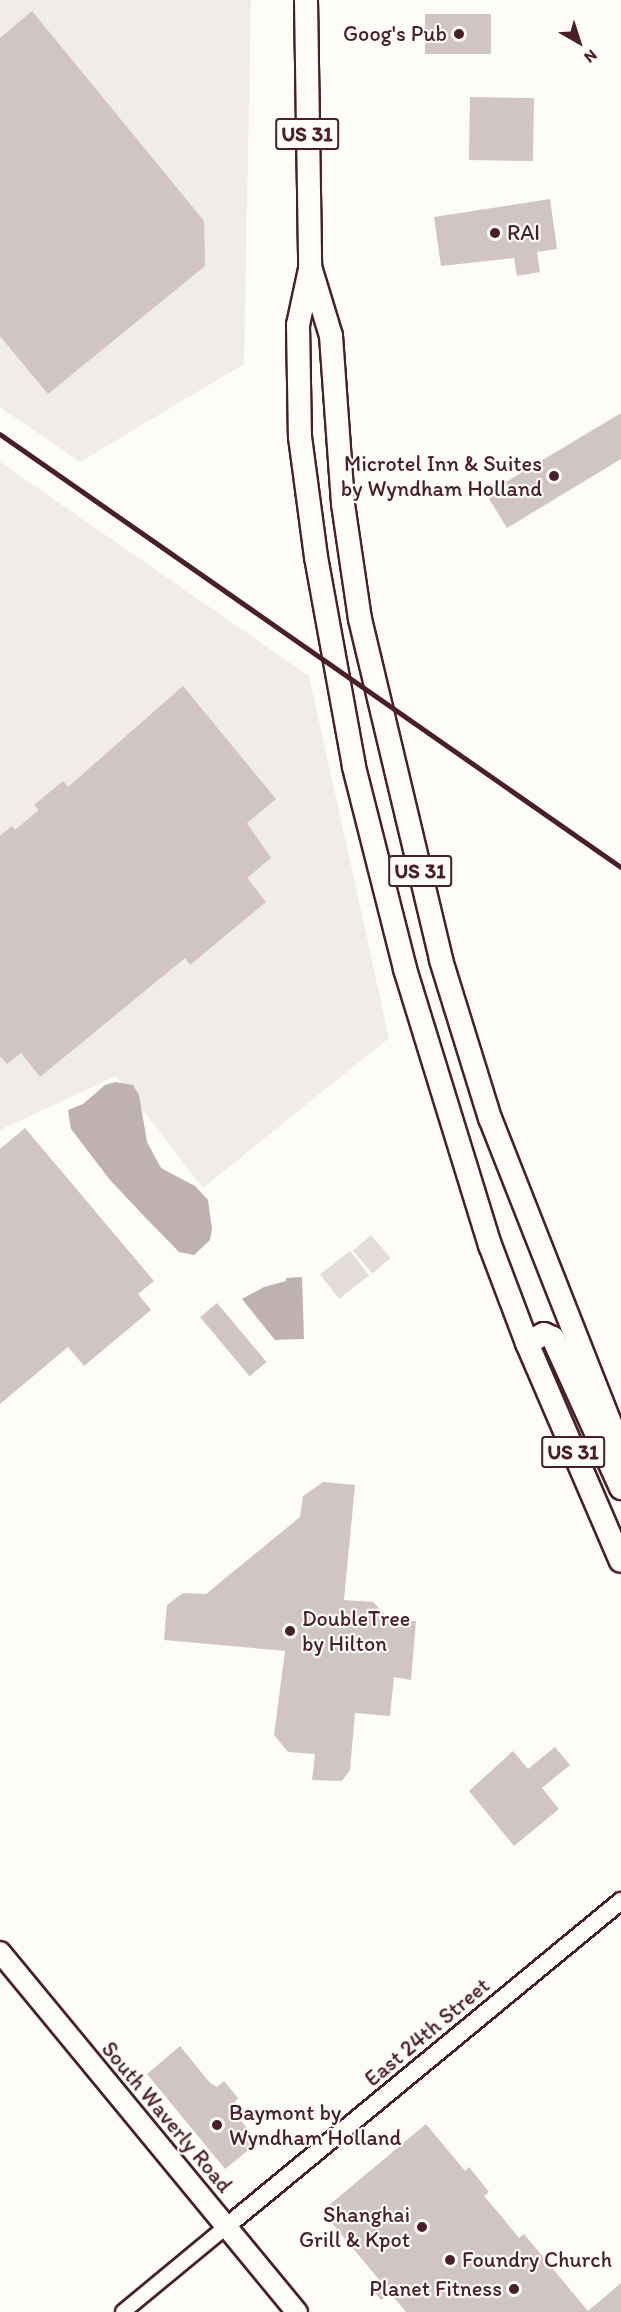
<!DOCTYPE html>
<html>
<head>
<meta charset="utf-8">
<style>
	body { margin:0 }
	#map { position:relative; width:621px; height:2312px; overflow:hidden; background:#fdfcf7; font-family:Itim,sans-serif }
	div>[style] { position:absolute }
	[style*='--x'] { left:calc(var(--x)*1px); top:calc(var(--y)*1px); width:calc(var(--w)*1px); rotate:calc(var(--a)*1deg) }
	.built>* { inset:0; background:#f0ece8 }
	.green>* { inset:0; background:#e3dcda; transform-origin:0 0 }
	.water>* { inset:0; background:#c0b1b1 }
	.building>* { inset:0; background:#d0c5c4; transform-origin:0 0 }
	.roads { filter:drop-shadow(2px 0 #4a1f2b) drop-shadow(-2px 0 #4a1f2b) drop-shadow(0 2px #4a1f2b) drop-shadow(0 -2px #4a1f2b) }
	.minor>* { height:14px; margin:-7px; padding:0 7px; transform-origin:7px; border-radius:7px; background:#fdfcf7 }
	.tertiary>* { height:16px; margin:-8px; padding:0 8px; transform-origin:8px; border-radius:8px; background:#fdfcf7 }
	.secondary>* { height:20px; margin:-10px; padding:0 10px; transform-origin:10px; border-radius:10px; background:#fdfcf7 }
	.trunk>* { height:22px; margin:-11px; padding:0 11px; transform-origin:11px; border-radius:11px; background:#fdfcf7 }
	.rail>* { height:4.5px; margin:-2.25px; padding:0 2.25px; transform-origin:2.25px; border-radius:2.25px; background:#4a1f2b }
	.dots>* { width:16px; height:16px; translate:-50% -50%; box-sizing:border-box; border:3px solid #fdfcf7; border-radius:50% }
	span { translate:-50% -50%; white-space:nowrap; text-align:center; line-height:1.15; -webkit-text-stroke:4.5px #fdfcf7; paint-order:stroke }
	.shield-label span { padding:2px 4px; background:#fdfcf7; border:2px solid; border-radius:4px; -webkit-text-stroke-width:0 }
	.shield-label { font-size:21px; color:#4a1f2b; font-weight:700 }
	.poi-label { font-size:22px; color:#4a1f2b }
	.right { translate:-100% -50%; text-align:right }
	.left { translate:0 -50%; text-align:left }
	.street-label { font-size:22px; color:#4a1f2b }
	.north { position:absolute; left:549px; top:12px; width:60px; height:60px; -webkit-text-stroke:4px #fdfcf7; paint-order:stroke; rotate:141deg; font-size:16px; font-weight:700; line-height:24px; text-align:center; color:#4a1f2b }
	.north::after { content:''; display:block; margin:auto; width:21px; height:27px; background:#4a1f2b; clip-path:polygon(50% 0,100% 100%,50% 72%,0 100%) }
</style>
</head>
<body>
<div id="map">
	<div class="built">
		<i style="clip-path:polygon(0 0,251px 0,244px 364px,80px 462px,0 407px)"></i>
		<i style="clip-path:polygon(0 462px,309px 676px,389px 1038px,203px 1188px,116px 1076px,0 1130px)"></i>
	</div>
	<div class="green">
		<i style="left:371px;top:1235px;width:30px;height:24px;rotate:49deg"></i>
		<i style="left:350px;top:1251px;width:31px;height:38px;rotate:52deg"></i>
	</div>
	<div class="water">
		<i style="clip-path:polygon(115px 1082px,133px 1085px,139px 1095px,147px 1142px,161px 1168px,195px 1186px,208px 1200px,212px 1229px,210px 1240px,194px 1255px,179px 1252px,143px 1215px,110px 1180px,71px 1129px,68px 1110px,83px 1104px,105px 1085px)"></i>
		<i style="clip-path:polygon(302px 1277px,304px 1339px,275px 1340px,242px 1299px,264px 1287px,286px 1281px,286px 1278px)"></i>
	</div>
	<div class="building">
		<i style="clip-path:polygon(32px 11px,204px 221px,205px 266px,48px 394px,0 336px,0 38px)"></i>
		<i style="left:425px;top:14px;width:66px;height:40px"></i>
		<i style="left:470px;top:97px;width:64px;height:63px;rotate:1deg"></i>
		<i style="clip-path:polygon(550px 199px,557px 249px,537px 252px,540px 272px,517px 276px,514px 258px,441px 266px,434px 217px)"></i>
		<i style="clip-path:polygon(621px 413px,621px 459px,507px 528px,486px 494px)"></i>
		<i style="clip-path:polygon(183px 686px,276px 799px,247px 823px,271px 858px,247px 878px,266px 902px,190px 965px,185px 958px,40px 1077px,21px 1053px,7px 1064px,0 1056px,0 836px,12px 826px,15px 830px,39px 810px,34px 805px,63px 781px,68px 787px)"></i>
		<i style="clip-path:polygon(25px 1128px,154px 1281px,138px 1294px,151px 1310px,84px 1366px,68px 1347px,0 1404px,0 1149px)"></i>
		<i style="left:217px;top:1303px;width:77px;height:22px;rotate:50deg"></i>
		<i style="clip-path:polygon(323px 1482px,355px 1485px,344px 1600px,373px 1602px,391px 1621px,416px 1621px,411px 1680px,394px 1677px,390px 1716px,355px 1713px,350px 1770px,342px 1781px,312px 1780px,315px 1754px,288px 1752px,274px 1735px,285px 1651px,164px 1640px,167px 1605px,183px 1593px,206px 1594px,300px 1517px,303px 1496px)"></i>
		<i style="clip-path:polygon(555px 1747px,570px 1765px,542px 1788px,559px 1809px,514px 1846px,469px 1791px,513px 1751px,528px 1769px)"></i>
		<i style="clip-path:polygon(180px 2046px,210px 2083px,217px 2087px,224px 2081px,238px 2098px,231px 2108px,258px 2142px,225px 2169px,147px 2074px)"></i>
		<i style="clip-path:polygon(426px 2124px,465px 2171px,469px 2167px,489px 2192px,484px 2196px,502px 2217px,519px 2238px,524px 2234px,588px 2311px,621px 2283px,621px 2312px,406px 2312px,390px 2293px,381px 2300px,372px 2289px,381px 2282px,322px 2211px)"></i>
	</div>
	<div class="roads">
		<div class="minor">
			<i style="--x:123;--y:2312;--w:135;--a:-39.6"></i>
		</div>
		<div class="tertiary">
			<i style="--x:227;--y:2226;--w:511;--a:-39.52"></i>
		</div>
		<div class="secondary">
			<i style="--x:0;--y:1952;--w:467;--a:50.5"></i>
		</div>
		<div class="trunk">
			<i style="--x:306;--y:0;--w:269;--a:89.1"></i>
			<i style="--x:310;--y:269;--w:57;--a:102.1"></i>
			<i style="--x:298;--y:325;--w:112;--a:89"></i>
			<i style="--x:300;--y:437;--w:121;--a:82.4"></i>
			<i style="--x:316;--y:557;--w:213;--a:79.7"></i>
			<i style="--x:354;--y:767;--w:208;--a:75.8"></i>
			<i style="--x:405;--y:969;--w:289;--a:72.9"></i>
			<i style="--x:490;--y:1245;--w:105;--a:69.3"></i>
			<i style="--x:527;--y:1343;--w:237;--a:66.7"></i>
			<i style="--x:311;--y:270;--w:69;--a:73.1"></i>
			<i style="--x:331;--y:336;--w:168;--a:85.9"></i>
			<i style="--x:343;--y:504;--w:116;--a:81.6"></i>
			<i style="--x:360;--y:619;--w:350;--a:76.6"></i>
			<i style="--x:441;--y:960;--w:165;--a:72.8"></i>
			<i style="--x:490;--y:1118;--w:357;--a:68.5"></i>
			<i style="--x:527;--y:1343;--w:19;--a:-28"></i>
			<i style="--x:544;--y:1334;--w:10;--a:24"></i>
			<i style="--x:553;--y:1338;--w:165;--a:65.6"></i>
		</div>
	</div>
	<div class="rail">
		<i style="--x:0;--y:434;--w:757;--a:34.89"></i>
	</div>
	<div class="dots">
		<i style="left:459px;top:34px;background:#4a1f2b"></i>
		<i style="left:495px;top:233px;background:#4a1f2b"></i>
		<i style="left:554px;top:476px;background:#4a1f2b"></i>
		<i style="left:290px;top:1631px;background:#4a1f2b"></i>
		<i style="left:217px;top:2125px;background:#4a1f2b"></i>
		<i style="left:422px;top:2227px;background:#4a1f2b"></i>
		<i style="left:450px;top:2260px;background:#4a1f2b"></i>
		<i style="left:514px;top:2289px;background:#4a1f2b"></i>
	</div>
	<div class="shield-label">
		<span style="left:307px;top:134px">US 31</span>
		<span style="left:420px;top:871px">US 31</span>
		<span style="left:573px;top:1452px">US 31</span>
	</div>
	<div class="poi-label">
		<span class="right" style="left:447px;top:34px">Goog's Pub</span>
		<span class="left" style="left:507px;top:233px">RAI</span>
		<span class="right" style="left:542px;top:476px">Microtel Inn &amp; Suites<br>by Wyndham Holland</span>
		<span class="left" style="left:302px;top:1631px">DoubleTree<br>by Hilton</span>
		<span class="left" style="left:229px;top:2125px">Baymont by<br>Wyndham Holland</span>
		<span class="right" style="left:410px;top:2227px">Shanghai<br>Grill &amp; Kpot</span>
		<span class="left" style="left:462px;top:2260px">Foundry Church</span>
		<span class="right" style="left:502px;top:2289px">Planet Fitness</span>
	</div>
	<div class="street-label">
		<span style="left:427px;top:2032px;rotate:-40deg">East 24th Street</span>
		<span style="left:167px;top:2117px;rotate:50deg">South Waverly Road</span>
	</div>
	<div class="north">N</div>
</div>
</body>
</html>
